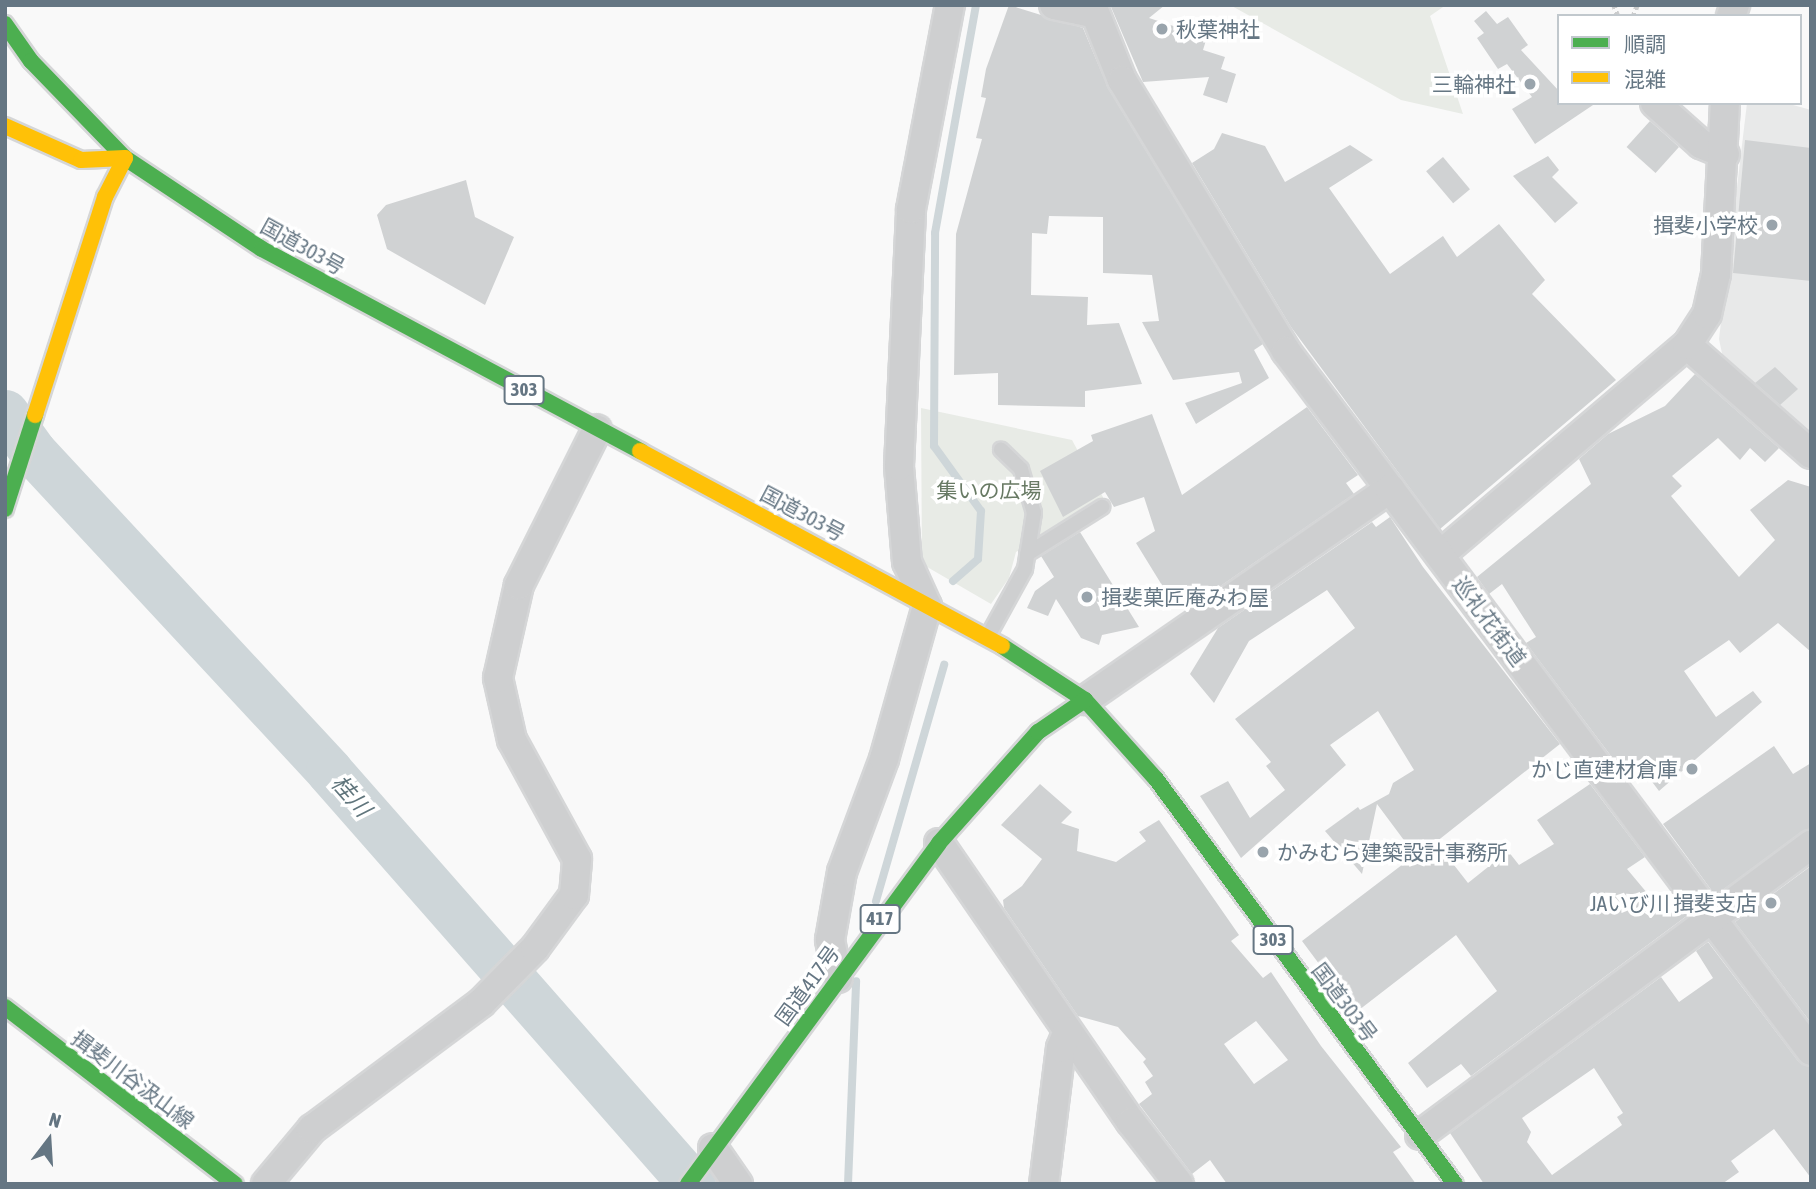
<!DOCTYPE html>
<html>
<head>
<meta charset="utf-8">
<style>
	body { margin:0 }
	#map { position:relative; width:1816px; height:1189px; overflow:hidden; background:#f9f9f9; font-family:"Asap Condensed","Noto Sans JP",sans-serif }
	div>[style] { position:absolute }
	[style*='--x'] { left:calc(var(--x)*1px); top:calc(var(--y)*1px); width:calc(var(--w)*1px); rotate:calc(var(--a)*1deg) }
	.built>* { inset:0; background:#e8e9e9 }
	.green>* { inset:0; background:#e8ebe6 }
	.stream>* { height:8px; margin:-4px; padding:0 4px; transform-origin:4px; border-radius:4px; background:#ced6d9 }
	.river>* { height:47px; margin:-23.5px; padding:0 23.5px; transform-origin:23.5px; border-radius:23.5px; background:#ced6d9 }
	.building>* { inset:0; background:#d0d2d3; transform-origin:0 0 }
	.path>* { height:4.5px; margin-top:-2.25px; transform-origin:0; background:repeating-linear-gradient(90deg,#cbcccd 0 3.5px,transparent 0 7px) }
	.roads { filter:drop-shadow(2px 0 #d5d6d7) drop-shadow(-2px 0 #d5d6d7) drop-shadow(0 2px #d5d6d7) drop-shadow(0 -2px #d5d6d7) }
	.lane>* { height:14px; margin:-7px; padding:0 7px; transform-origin:7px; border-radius:7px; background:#cecfd0 }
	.street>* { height:28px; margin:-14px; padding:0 14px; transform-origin:14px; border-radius:14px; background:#cecfd0 }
	.fast>* { height:16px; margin:-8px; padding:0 8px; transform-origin:8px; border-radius:8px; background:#4caf50 }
	.slow>* { height:16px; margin:-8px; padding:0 8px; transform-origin:8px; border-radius:8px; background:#ffc107 }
	.dots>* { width:19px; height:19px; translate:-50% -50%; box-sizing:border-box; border:4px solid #fff; border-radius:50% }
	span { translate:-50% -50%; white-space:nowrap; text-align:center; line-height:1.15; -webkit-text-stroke:7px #fff; paint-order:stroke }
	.shield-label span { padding:2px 5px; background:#fff; border:2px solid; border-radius:5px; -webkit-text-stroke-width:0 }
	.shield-label { font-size:19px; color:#657683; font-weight:700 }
	.poi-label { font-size:21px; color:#657683 }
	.left { translate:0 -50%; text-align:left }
	.right { translate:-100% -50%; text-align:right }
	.street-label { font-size:21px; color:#657683 }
	.park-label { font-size:21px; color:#687a64 }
	.water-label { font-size:23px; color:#60757c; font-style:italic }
	.frame { position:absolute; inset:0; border:7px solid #657683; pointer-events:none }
	.legend { position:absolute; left:1557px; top:14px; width:245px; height:91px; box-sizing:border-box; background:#fff; border:2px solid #c1c8cd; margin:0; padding:9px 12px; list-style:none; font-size:21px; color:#657683 }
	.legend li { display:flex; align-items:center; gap:14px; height:35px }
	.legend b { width:35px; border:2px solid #c1c8cd }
	.north { position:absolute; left:14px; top:1105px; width:70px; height:70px; -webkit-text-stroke:5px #fff; paint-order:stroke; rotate:17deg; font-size:19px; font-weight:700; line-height:28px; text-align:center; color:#657683 }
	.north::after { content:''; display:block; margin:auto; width:24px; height:32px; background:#657683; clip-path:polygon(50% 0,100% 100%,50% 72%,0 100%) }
</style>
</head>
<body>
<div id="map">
	<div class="built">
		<i style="clip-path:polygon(1747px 103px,1786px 103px,1811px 110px,1811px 437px,1723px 358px,1719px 339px)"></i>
	</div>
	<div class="green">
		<i style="clip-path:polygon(1230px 5px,1446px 5px,1430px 16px,1463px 114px,1401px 100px)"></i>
		<i style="clip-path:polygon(921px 408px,1072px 440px,1104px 499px,1016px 552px,1009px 578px,991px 604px,922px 564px)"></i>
	</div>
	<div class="stream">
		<i style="--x:953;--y:581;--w:33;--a:-41"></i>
		<i style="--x:978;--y:559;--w:48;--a:-86.4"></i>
		<i style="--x:981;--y:511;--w:80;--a:-125.9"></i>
		<i style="--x:934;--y:446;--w:213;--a:-89.7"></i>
		<i style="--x:935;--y:233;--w:232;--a:-79.8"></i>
		<i style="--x:876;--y:901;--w:246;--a:-73.9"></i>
		<i style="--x:848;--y:1184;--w:203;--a:-87.7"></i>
	</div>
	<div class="river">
		<i style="--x:5;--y:413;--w:48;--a:54.3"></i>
		<i style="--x:33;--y:452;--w:435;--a:47.1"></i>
		<i style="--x:329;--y:771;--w:550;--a:48.69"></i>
	</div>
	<div class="building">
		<i style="clip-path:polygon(1009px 5px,1083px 28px,1108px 88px,1263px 344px,1254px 350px,1269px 378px,1196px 424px,1185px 403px,1242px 383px,1239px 372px,1173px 380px,1142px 322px,1159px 321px,1152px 275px,1103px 273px,1103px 217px,1049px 216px,1047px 234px,1032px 233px,1031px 295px,1088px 297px,1087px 325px,1119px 323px,1142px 384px,1085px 391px,1085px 407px,998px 405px,998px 373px,954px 375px,956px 234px,982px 139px,976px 138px,986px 98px,981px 97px,986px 69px)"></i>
		<i style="clip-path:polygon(1165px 5px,1149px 18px,1207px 37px,1203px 50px,1225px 57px,1221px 69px,1236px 74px,1227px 103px,1203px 95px,1209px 77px,1143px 82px,1111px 7px)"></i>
		<i style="clip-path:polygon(1486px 11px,1497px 24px,1508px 17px,1528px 45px,1521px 50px,1559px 91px,1559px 103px,1596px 103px,1535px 144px,1512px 109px,1532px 97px,1507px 64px,1498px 69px,1477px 38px,1484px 33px,1474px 21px)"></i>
		<i style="left:1650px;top:121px;width:39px;height:35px;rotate:42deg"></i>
		<i style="clip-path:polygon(1222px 133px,1265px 146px,1285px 182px,1350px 145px,1373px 160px,1329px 188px,1390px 274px,1443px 236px,1457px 257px,1499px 224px,1545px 280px,1532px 294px,1616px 380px,1440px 529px,1291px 327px,1192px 163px,1214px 149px)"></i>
		<i style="clip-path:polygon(1745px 140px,1811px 148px,1811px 281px,1733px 273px)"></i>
		<i style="clip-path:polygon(1548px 156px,1559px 170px,1552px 177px,1578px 203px,1555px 223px,1513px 176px)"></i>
		<i style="left:1443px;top:157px;width:42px;height:22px;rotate:50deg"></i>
		<i style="clip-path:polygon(466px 180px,475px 217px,514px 237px,485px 305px,387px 249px,377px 215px,386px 205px)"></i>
		<i style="clip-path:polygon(1775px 367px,1798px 389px,1780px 405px,1755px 383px)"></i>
		<i style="clip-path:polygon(1695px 374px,1779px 448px,1765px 462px,1750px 448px,1740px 460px,1718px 438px,1672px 476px,1682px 486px,1671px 496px,1739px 577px,1775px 540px,1750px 510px,1788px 480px,1811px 487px,1811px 652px,1778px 623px,1740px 653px,1729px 640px,1684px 671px,1716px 717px,1753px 691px,1762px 702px,1659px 791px,1634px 758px,1620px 768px,1526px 643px,1536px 637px,1502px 584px,1489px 594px,1477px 577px,1591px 484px,1579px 459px,1608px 434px,1665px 406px)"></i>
		<i style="clip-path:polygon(1307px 407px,1358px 475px,1346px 483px,1354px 494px,1209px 594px,1206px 590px,1176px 608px,1136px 543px,1155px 531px,1144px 497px,1114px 507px,1105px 492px,1063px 517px,1040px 471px,1093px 441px,1091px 435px,1152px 414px,1182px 495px)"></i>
		<i style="clip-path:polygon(1390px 517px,1423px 567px,1560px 744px,1436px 842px,1468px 883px,1508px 851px,1519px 865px,1554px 844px,1537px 820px,1590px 784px,1645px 857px,1627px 869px,1658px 906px,1673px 894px,1688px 915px,1471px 1076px,1461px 1064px,1427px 1088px,1408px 1063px,1497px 991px,1456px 935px,1359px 1010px,1352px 1008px,1302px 941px,1415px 855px,1377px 804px,1362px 874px,1325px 831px,1358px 807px,1360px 810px,1389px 794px,1393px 783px,1414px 770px,1378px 711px,1330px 745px,1346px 765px,1241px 858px,1200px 796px,1228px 781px,1250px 818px,1285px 790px,1266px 766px,1271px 762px,1235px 719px,1355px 628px,1327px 590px,1249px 641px,1214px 703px,1190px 674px,1218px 628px,1372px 522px,1376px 527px)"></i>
		<i style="clip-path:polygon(1080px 532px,1139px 627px,1102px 635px,1099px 645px,1081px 638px,1056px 599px,1048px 616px,1027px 608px,1035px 591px,1054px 577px,1041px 556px)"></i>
		<i style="clip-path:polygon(1774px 746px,1793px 774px,1811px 763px,1811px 829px,1715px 895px,1663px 824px)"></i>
		<i style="clip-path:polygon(evenodd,1040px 784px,1072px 812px,1061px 823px,1079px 829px,1077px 851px,1116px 862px,1146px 841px,1139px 832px,1159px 820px,1239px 935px,1231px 941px,1263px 978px,1271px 972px,1321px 1046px,1401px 1147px,1393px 1152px,1416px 1184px,1227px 1184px,1210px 1160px,1192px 1174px,1139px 1104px,1152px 1094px,1145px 1082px,1153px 1076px,1143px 1062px,1146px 1059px,1118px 1027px,1078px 1016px,1004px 908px,1003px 900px,1022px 886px,1042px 859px,1001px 825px,1040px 784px,1256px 1021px,1288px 1060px,1254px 1084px,1224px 1044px,1256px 1021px)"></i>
		<i style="clip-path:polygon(1811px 866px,1811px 1023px,1735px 922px)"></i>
		<i style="clip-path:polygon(evenodd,1708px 942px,1798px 1061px,1811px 1067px,1811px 1178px,1774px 1129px,1731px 1161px,1739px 1172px,1722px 1184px,1484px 1184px,1450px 1133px,1661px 977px,1679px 1002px,1713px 978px,1696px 951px,1708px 942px,1594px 1068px,1623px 1113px,1617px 1117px,1622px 1125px,1552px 1175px,1527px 1142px,1531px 1132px,1522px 1118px,1594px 1068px)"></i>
	</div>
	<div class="path">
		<i style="--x:1614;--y:5;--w:12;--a:70"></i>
		<i style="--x:1633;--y:16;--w:12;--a:-70"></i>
	</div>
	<div class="roads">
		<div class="lane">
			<i style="--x:1027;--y:554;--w:89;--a:-32.1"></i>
			<i style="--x:988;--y:636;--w:77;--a:-61.1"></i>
			<i style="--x:1025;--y:569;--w:57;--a:-80.9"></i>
			<i style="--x:1034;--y:513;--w:46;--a:-106.5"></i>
			<i style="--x:1021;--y:469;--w:28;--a:-136"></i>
		</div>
		<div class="street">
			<i style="--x:1054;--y:5;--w:39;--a:12"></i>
			<i style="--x:1092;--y:5;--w:81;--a:68.2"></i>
			<i style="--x:1122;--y:80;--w:317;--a:58.8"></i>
			<i style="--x:1286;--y:351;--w:173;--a:53"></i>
			<i style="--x:1731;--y:16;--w:12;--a:-70"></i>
			<i style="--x:1655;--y:103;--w:62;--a:41.7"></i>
			<i style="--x:1701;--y:144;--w:26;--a:23"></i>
			<i style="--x:1687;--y:345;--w:165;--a:41.3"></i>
			<i style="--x:1440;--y:555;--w:324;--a:-40.4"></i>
			<i style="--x:1687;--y:345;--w:37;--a:-57"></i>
			<i style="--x:1707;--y:314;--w:41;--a:-77.3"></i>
			<i style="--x:1716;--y:274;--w:171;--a:-87"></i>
			<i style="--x:1085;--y:700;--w:371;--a:-34.7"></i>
			<i style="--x:1390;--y:489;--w:702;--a:53.16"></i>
			<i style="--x:939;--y:843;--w:339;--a:55.5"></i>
			<i style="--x:1131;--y:1122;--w:78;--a:52.3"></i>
			<i style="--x:838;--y:978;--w:39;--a:-102"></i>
			<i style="--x:830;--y:940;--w:69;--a:-80"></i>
			<i style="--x:842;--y:872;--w:121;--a:-69.6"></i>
			<i style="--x:884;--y:759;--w:159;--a:-74.3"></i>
			<i style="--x:927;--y:606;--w:48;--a:-114.4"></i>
			<i style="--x:907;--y:562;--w:96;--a:-94.8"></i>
			<i style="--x:899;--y:466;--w:257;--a:-87.3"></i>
			<i style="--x:911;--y:209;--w:208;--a:-79.2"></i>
			<i style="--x:1420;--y:1135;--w:487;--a:-36.6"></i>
			<i style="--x:713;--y:1148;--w:44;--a:55.2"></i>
			<i style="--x:266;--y:1184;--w:72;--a:-50.1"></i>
			<i style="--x:312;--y:1129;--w:211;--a:-36.7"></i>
			<i style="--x:481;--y:1003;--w:77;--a:-45.5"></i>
			<i style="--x:535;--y:948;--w:66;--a:-53.7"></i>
			<i style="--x:574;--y:895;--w:36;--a:-85"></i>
			<i style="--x:577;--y:859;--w:136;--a:-118.6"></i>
			<i style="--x:512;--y:740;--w:64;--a:-102.7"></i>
			<i style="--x:498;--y:678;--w:95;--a:-77.3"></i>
			<i style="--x:519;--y:585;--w:174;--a:-63.4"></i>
			<i style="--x:1044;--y:1184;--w:137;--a:-82.9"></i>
			<i style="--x:1061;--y:1048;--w:18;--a:-68"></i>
		</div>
		<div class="fast">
			<i style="--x:5;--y:24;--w:45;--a:54.9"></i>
			<i style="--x:31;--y:61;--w:135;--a:45.9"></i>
			<i style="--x:125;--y:158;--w:164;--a:33.6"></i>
			<i style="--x:262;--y:249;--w:429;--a:28.1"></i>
			<i style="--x:5;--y:509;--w:99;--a:-72.3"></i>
			<i style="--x:1002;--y:646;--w:99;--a:33"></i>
			<i style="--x:1085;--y:700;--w:106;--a:48.1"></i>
			<i style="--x:1156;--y:779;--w:503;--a:53.56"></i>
			<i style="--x:5;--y:1007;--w:290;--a:37.6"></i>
			<i style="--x:688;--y:1184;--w:423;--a:-53.6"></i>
			<i style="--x:939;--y:843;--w:149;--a:-48.3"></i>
			<i style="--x:1038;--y:732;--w:57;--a:-34.2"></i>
		</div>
		<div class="slow">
			<i style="--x:5;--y:126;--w:83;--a:24.1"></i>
			<i style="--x:81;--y:160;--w:44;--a:-2.6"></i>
			<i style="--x:125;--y:158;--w:44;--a:117.1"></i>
			<i style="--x:105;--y:197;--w:229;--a:107.8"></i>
			<i style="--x:640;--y:451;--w:411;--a:28.3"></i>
		</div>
	</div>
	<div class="dots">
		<i style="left:1162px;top:29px;background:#99a4ac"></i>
		<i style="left:1530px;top:84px;background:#99a4ac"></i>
		<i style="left:1772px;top:225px;background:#99a4ac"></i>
		<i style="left:1087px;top:597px;background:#99a4ac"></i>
		<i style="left:1692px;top:769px;background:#99a4ac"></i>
		<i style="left:1263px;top:852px;background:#99a4ac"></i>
		<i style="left:1771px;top:903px;background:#99a4ac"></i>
	</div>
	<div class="shield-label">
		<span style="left:524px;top:390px">303</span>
		<span style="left:880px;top:919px">417</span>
		<span style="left:1273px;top:940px">303</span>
	</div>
	<div class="poi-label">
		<span class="left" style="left:1176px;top:29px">秋葉神社</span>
		<span class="right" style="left:1516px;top:84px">三輪神社</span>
		<span class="right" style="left:1758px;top:225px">揖斐小学校</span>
		<span class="left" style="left:1101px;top:597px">揖斐菓匠庵みわ屋</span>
		<span class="right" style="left:1678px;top:769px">かじ直建材倉庫</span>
		<span class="left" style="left:1277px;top:852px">かみむら建築設計事務所</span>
		<span class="right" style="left:1757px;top:903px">JAいび川 揖斐支店</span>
	</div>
	<div class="street-label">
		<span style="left:303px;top:246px;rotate:29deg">国道303号</span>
		<span style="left:803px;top:513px;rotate:28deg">国道303号</span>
		<span style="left:1490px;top:621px;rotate:53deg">巡礼花街道</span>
		<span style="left:807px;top:985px;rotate:-54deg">国道417号</span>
		<span style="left:1345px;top:1002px;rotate:53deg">国道303号</span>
		<span style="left:133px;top:1079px;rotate:37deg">揖斐川谷汲山線</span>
	</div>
	<div class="park-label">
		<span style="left:989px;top:490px">集いの広場</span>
	</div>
	<div class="water-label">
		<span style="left:351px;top:796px;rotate:49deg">桂川</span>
	</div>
	<div class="frame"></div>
	<ul class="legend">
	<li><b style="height:9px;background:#4caf50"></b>順調</li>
	<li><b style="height:9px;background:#ffc107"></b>混雑</li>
	</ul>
	<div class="north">N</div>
</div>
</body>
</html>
